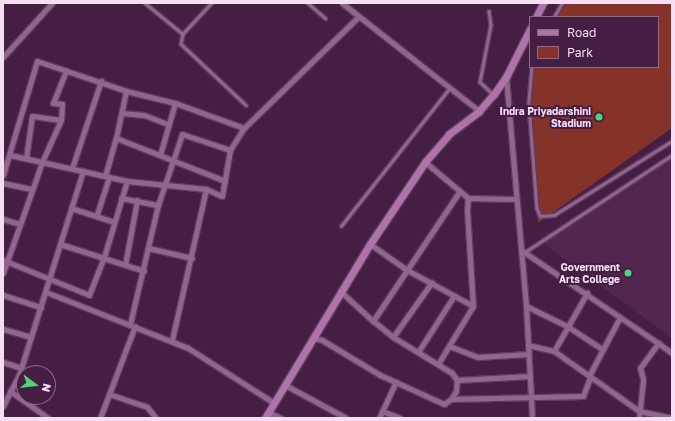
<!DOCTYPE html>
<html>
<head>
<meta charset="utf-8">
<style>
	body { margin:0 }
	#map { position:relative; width:675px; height:421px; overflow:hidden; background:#451f43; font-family:"Golos Text",sans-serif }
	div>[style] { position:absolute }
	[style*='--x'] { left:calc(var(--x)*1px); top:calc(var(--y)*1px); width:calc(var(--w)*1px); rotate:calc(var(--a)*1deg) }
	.built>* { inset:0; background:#52264f }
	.green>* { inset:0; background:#853228 }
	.roads { filter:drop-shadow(1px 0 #5f3d5e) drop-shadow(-1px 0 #5f3d5e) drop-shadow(0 1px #5f3d5e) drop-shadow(0 -1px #5f3d5e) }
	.lane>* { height:2.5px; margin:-1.25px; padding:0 1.25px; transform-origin:1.25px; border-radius:1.25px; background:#91658d }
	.street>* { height:5px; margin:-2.5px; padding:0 2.5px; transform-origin:2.5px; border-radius:2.5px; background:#91658d }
	.secondary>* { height:7px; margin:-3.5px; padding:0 3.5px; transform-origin:3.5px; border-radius:3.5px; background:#ae74a9 }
	.dots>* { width:11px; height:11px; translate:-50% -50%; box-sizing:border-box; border:2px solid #451f43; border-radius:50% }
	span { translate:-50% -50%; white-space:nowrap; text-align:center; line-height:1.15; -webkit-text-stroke:4px #451f43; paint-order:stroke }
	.poi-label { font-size:10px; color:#f6ddf3; font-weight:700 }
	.right { translate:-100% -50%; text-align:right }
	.frame { position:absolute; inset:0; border:4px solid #f6ddf3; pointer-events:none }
	.legend { position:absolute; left:529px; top:16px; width:130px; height:52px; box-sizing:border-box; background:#451f43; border:1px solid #8c6b89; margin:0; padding:5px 7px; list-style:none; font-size:12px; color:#f6ddf3 }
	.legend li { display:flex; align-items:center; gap:8px; height:20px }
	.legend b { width:20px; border:1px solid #8c6b89 }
	.north { position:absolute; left:16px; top:365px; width:40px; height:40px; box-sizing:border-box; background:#451f43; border:1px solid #8c6b89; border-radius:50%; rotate:105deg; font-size:11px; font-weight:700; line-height:16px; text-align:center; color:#f6ddf3 }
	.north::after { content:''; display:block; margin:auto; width:14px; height:18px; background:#4ed676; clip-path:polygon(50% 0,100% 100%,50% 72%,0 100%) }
</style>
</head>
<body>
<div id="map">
	<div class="built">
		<i style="clip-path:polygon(672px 156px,672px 338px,541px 242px)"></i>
	</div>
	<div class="green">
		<i style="clip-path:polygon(558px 3px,672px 3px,672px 128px,538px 223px,526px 107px,534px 67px,658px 67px,658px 17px,553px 17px)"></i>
	</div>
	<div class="roads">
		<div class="lane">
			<i style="--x:145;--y:3;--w:49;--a:39.2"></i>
			<i style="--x:212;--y:3;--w:42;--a:133.1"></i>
			<i style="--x:183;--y:34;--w:10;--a:101"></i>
			<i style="--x:181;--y:44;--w:89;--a:43.2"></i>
			<i style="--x:308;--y:3;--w:23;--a:41"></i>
			<i style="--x:489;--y:11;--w:14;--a:82"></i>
			<i style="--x:491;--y:25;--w:58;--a:100.9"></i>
			<i style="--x:480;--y:82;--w:18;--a:43"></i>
			<i style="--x:554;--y:17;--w:16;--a:-60"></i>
			<i style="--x:532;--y:67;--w:38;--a:95"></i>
			<i style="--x:529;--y:105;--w:103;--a:85.6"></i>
			<i style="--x:537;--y:208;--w:9;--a:69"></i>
			<i style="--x:540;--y:216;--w:14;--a:-4"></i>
			<i style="--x:554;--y:215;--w:139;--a:-32.1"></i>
			<i style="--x:341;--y:226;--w:174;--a:-51.8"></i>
			<i style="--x:525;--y:252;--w:176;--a:-33.4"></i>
		</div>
		<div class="street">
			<i style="--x:342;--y:3;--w:174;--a:38.2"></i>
			<i style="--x:3;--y:57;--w:73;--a:-47.8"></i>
			<i style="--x:506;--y:77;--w:230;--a:85"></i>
			<i style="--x:526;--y:306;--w:112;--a:86.9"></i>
			<i style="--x:126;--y:91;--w:48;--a:102"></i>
			<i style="--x:116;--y:138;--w:117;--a:21.5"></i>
			<i style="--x:122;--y:113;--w:22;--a:5"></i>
			<i style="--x:144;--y:115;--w:25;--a:21"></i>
			<i style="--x:10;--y:155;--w:120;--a:12.5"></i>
			<i style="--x:127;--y:181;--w:79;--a:5.8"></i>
			<i style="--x:160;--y:155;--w:54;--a:-73.9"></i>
			<i style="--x:26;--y:158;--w:42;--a:-81.9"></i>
			<i style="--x:32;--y:116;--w:29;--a:8"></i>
			<i style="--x:425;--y:162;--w:56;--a:39.9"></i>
			<i style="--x:468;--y:198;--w:47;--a:1.2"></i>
			<i style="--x:72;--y:168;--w:92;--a:-71.6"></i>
			<i style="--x:3;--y:175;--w:119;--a:-73.4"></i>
			<i style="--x:37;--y:61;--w:94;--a:18.6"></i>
			<i style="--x:126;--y:91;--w:50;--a:13.8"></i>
			<i style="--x:175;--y:103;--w:73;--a:19.9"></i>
			<i style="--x:105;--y:176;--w:40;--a:-74"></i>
			<i style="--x:3;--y:183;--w:30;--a:12"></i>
			<i style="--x:121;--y:198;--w:38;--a:11"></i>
			<i style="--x:71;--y:208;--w:45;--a:18"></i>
			<i style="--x:97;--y:214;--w:39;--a:-72"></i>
			<i style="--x:3;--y:219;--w:17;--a:17"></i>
			<i style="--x:60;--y:244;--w:88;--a:17.8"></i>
			<i style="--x:370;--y:244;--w:45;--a:35.1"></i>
			<i style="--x:407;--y:270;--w:75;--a:28.6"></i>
			<i style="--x:473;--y:306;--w:95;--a:-93.6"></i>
			<i style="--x:467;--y:211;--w:13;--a:-86"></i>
			<i style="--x:148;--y:248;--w:45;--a:12.8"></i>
			<i style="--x:521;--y:250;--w:166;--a:34.2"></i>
			<i style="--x:3;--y:260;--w:93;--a:22.1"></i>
			<i style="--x:89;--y:295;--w:41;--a:-68.5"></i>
			<i style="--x:104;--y:257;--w:79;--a:-73.2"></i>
			<i style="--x:125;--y:265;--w:66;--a:-79.5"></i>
			<i style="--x:3;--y:273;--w:118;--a:-70.6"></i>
			<i style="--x:42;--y:162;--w:46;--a:-65.7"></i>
			<i style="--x:61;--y:120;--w:16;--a:-86"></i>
			<i style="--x:62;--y:104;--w:9;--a:-174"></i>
			<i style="--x:53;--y:103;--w:35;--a:-68"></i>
			<i style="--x:340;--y:291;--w:45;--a:42.3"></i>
			<i style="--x:373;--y:321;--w:155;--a:-56.3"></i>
			<i style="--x:46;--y:292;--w:153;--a:21.5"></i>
			<i style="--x:188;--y:348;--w:102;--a:32.6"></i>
			<i style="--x:3;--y:295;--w:40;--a:18"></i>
			<i style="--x:526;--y:306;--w:46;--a:26"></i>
			<i style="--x:567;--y:326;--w:42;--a:33.3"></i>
			<i style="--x:130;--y:324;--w:122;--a:-76.8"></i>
			<i style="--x:158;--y:205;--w:75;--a:-71.3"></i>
			<i style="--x:182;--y:134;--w:51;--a:18.4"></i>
			<i style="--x:3;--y:329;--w:29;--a:16"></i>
			<i style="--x:393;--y:337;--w:67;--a:-54.7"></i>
			<i style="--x:312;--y:338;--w:10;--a:11"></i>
			<i style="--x:322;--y:340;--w:68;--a:31.1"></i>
			<i style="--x:380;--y:375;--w:48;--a:24.4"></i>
			<i style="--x:424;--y:395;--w:22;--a:24"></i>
			<i style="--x:444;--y:404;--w:9;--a:-36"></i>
			<i style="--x:451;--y:399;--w:9;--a:-58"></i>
			<i style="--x:456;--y:391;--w:11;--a:-85"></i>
			<i style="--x:457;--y:380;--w:9;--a:-126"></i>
			<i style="--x:452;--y:373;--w:69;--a:-148.6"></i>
			<i style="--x:393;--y:337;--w:26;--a:-141"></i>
			<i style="--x:172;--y:340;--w:155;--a:-77.3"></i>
			<i style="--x:206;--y:189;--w:17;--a:24"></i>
			<i style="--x:222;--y:196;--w:47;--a:-80.1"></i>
			<i style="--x:230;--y:150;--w:26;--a:-58"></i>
			<i style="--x:244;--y:128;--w:159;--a:-44.2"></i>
			<i style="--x:528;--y:345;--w:27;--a:13"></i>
			<i style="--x:554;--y:351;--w:104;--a:35.2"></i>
			<i style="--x:639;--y:411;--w:34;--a:12"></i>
			<i style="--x:449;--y:346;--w:31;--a:21"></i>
			<i style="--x:478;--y:357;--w:50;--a:-3.4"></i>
			<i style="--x:554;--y:351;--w:67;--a:-60.4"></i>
			<i style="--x:418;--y:352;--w:67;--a:-57.3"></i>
			<i style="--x:3;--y:362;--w:19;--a:18"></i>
			<i style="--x:438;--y:364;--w:68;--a:-58.9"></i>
			<i style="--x:590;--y:374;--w:64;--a:-62.2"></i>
			<i style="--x:457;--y:380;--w:73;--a:-3.1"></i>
			<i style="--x:285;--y:385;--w:69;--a:28.4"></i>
			<i style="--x:10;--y:391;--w:47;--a:35.4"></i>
			<i style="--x:109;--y:394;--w:40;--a:18.9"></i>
			<i style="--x:147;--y:407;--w:14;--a:51"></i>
			<i style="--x:451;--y:399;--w:132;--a:-1.3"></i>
			<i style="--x:583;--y:396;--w:19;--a:-69"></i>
			<i style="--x:3;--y:406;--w:35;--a:-63"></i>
			<i style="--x:19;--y:375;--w:214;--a:-72.6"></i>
			<i style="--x:382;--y:411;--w:19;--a:21"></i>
			<i style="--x:268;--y:412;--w:14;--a:25"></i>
			<i style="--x:100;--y:418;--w:98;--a:-69.2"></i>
			<i style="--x:379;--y:418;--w:40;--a:-65"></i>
			<i style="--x:639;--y:418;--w:39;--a:-84"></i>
			<i style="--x:643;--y:379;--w:11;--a:-105"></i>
			<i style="--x:640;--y:368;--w:31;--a:-54"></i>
			<i style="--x:658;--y:343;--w:17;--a:36"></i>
		</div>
		<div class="secondary">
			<i style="--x:536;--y:17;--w:16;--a:-63"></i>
			<i style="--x:265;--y:418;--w:203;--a:-58.9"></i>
			<i style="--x:370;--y:244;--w:99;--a:-56.1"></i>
			<i style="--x:425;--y:162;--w:37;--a:-49"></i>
			<i style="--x:449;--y:134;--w:38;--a:-37"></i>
			<i style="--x:479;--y:111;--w:23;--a:-49"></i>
			<i style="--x:494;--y:94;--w:21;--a:-55"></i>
			<i style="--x:506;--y:77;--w:54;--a:-63.4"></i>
		</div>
	</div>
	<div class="dots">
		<i style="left:599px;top:117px;background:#4ed676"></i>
		<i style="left:628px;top:273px;background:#4ed676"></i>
	</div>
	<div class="poi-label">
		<span class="right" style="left:591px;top:117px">Indra Priyadarshini<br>Stadium</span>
		<span class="right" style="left:620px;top:273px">Government<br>Arts College</span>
	</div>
	<div class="frame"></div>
	<ul class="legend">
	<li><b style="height:5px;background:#ae74a9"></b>Road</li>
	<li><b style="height:11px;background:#853228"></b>Park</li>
	</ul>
	<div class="north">N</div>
</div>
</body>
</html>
